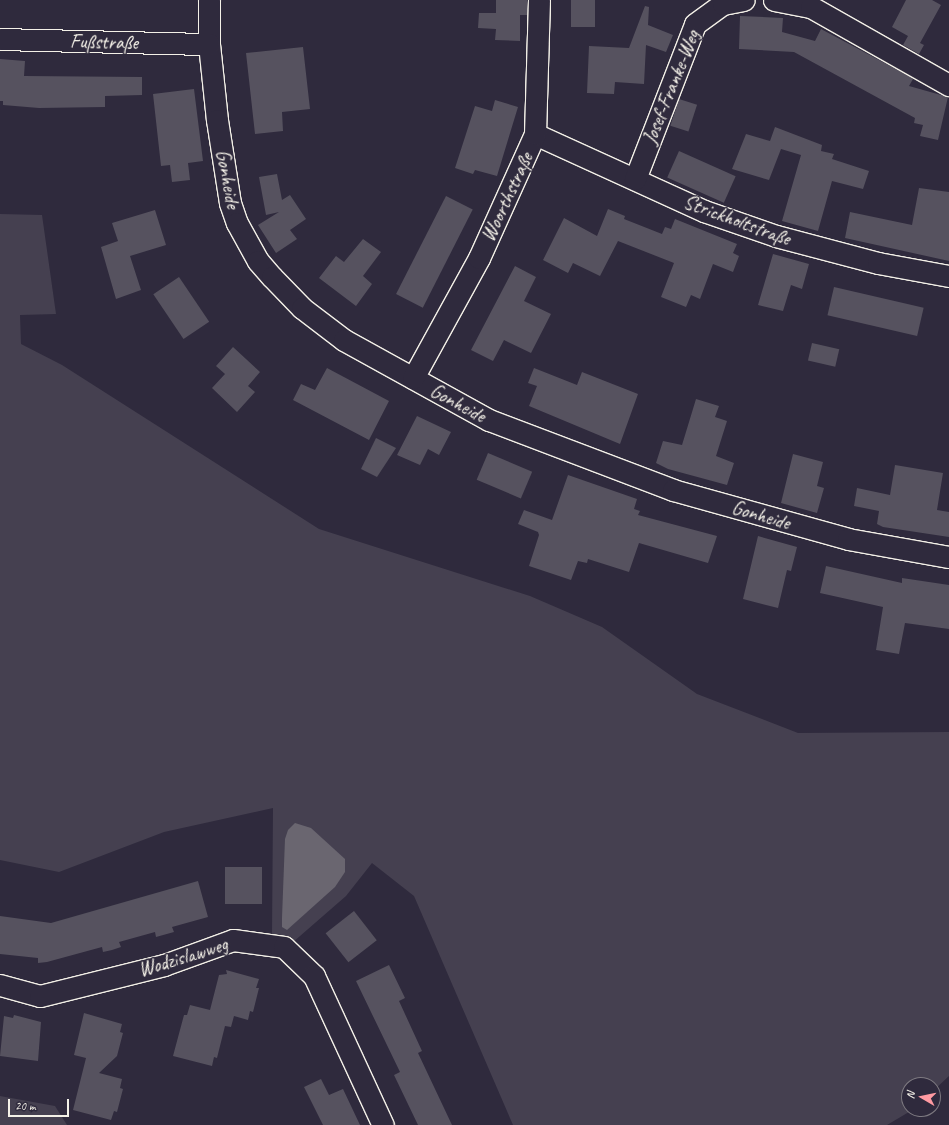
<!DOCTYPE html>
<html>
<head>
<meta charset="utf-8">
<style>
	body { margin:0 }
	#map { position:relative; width:949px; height:1125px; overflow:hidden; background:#2f2a3d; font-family:Caveat,sans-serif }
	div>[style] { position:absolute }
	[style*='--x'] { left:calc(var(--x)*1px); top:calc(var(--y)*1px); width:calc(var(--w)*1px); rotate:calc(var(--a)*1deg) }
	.green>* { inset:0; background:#454050 }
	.water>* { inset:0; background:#6a6670 }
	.building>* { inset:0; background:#56525f; transform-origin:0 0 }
	.roads { filter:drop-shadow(1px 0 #f4f1e8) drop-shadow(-1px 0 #f4f1e8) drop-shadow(0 1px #f4f1e8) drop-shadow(0 -1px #f4f1e8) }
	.minor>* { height:21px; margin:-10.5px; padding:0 10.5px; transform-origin:10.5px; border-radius:10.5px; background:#2f2a3d }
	span { translate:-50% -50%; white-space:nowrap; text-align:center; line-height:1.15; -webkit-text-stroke:3px #2f2a3d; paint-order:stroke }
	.street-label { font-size:20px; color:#f4f1e8 }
	.north { position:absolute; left:901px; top:1077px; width:40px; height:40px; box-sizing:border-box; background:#2f2a3d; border:1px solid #7e7a81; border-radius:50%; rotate:279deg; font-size:11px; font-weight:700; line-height:16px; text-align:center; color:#f4f1e8 }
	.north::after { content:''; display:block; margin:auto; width:14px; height:18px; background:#ff9aa2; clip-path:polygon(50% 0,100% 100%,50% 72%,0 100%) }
	.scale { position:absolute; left:8px; top:1099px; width:61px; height:18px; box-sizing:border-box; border:2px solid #f4f1e8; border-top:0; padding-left:5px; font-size:12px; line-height:14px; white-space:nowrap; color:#f4f1e8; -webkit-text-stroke:3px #2f2a3d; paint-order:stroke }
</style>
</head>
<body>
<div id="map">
	<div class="green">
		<i style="clip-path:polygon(0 214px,42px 215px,56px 314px,20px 315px,21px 344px,62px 365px,319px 529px,530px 596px,602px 627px,697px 694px,798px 733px,949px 732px,949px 1076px,933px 1091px,933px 1085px,909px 1085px,909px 1109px,914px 1109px,887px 1125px,513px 1125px,414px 896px,372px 863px,346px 896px,292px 943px,272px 934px,273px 808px,164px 832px,59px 872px,0 860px)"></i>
		<i style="clip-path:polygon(0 1096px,55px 1106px,67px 1125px,0 1125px)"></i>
	</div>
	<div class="water">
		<i style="clip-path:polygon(295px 823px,311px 828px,345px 859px,345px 872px,335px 887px,287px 930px,282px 927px,282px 918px,285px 839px,288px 830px)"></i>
	</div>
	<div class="building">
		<i style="clip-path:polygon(496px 0,527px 0,527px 15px,520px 15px,520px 41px,495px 40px,496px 29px,478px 28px,479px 13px,496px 13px)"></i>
		<i style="left:571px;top:0;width:24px;height:27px"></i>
		<i style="clip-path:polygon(906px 0,932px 0,941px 5px,920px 43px,924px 45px,919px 54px,903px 45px,908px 36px,892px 27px)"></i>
		<i style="clip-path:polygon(645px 6px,649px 7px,648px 25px,673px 35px,666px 52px,646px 45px,644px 84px,615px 82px,614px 94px,587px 93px,589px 46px,629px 48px)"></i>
		<i style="clip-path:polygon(740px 16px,783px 18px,782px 32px,815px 41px,821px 29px,909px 76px,913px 79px,909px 86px,948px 97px,938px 140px,920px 136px,923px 125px,914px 123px,915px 118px,794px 52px,739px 49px)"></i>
		<i style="clip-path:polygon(303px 47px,310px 109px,282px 112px,283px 131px,255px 134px,246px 53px)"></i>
		<i style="clip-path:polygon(0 59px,25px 61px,24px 76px,142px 77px,142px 95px,105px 96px,105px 107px,39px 108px,3px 105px,3px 101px,0 101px)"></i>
		<i style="clip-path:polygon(194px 89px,203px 161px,188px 163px,190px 180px,172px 182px,170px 165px,161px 166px,153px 94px)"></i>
		<i style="left:679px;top:99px;width:19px;height:28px;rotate:18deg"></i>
		<i style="clip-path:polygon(495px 100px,518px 107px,497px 176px,475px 170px,473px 174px,455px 168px,475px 106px,492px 111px)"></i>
		<i style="clip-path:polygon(775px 127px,822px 145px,821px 151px,834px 154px,832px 159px,869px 171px,863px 189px,832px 181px,818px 231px,782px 221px,801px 155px,781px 149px,769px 180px,732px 169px,746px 134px,770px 141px)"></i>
		<i style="left:679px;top:151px;width:62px;height:29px;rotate:24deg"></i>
		<i style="clip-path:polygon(277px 174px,282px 200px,290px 195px,306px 219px,290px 230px,297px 239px,276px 253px,258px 225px,279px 212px,266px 215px,259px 177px)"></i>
		<i style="clip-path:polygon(919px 188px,949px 192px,949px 261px,845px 238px,850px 212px,912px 225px)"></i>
		<i style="left:446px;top:196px;width:30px;height:110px;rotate:27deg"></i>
		<i style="clip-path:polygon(608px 209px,625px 216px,624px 219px,662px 234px,665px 227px,671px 229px,675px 219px,737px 244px,733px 253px,739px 256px,733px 272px,713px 264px,700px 299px,691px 295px,686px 307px,661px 297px,674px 263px,618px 241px,600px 276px,573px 263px,568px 273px,543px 260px,564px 218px,597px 236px)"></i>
		<i style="clip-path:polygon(155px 210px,166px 245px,130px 256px,141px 290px,116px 299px,101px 247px,118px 241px,112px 223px)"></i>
		<i style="clip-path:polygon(363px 239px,381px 252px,363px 276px,372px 284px,356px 306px,319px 278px,336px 256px,344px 262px)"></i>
		<i style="clip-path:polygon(773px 254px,809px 264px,802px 289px,791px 285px,783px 311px,758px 305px)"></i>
		<i style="clip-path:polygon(515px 266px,536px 277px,524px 301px,551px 314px,531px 353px,504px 340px,493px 361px,471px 350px)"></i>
		<i style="left:179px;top:277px;width:54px;height:31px;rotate:56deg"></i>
		<i style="left:834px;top:287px;width:92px;height:29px;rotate:13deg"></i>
		<i style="left:812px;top:343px;width:28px;height:18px;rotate:13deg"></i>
		<i style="clip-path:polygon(233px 347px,260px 372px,248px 386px,255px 392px,237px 412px,212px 388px,225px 374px,216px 366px)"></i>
		<i style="clip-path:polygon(327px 368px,389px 401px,369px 440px,293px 400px,301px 384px,315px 390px)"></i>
		<i style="clip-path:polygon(534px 368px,577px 385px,582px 372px,638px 394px,620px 444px,529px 406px,537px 386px,528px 383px)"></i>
		<i style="clip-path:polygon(696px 399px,719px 406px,715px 417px,727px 421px,716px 456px,734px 463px,727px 485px,668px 469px,656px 463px,663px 441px,682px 445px)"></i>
		<i style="clip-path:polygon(417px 416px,451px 432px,439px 455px,428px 449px,420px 465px,397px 455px)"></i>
		<i style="clip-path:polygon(376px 438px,396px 448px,377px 477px,361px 469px)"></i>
		<i style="left:488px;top:453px;width:48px;height:29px;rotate:23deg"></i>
		<i style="clip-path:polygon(793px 454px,823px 462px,817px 486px,824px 488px,817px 513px,781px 503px)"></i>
		<i style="clip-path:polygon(895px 465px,943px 473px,937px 510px,949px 512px,949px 537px,883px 527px,877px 524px,879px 511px,854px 506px,857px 488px,890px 495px)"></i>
		<i style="clip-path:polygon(568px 475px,637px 499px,634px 509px,640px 511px,638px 515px,717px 536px,708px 563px,639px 543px,629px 572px,588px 559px,587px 563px,578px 561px,571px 580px,529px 566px,539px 535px,538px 532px,518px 524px,524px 510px,552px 520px)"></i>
		<i style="clip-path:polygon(758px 536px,797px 547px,791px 571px,787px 570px,778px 608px,743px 599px)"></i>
		<i style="clip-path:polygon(826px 566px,902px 583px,902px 578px,949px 585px,949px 629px,905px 623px,899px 654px,876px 650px,883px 607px,820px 593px)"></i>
		<i style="left:225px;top:867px;width:37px;height:37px"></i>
		<i style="clip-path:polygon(198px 881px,208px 917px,172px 927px,174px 932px,156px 937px,155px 932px,119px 942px,121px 947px,112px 950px,103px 952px,102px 947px,47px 962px,38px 963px,38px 958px,0 954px,0 916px,51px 923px)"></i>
		<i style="left:354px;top:911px;width:37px;height:36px;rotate:52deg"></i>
		<i style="clip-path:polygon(389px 965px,405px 998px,399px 1001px,422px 1051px,418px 1053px,452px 1125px,418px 1125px,394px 1075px,400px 1072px,356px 981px)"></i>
		<i style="clip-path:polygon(226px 970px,259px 979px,256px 988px,259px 988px,253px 1012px,250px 1011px,248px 1020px,234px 1016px,231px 1027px,225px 1026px,217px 1058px,214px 1057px,212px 1066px,173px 1056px,184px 1015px,187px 1015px,190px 1005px,210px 1010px,219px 975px,227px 974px)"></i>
		<i style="clip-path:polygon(84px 1013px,122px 1024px,120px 1032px,123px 1033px,117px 1056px,99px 1073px,122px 1079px,120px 1088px,123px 1089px,117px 1112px,114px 1111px,111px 1120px,73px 1110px,86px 1058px,74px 1055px)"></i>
		<i style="clip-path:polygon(14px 1015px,41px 1022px,38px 1061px,0 1056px,4px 1016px,13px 1018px)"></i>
		<i style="clip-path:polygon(321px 1079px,329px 1095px,343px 1089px,360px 1125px,323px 1125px,304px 1087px)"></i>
	</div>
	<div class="roads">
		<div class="minor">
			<i style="--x:209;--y:0;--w:44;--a:90"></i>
			<i style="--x:209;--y:44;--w:76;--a:84"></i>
			<i style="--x:217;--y:120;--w:84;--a:81.1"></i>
			<i style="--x:230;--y:203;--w:21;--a:71"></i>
			<i style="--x:237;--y:223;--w:43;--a:61.1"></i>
			<i style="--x:258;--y:261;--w:21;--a:49"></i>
			<i style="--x:272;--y:277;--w:43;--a:45.9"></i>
			<i style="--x:302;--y:308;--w:53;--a:37.3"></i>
			<i style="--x:344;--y:340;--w:166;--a:28.9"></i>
			<i style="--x:489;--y:420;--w:197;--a:20.8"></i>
			<i style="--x:673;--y:490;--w:182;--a:15.6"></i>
			<i style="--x:848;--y:539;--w:103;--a:10.1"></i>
			<i style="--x:774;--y:0;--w:38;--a:11"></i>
			<i style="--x:811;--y:7;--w:159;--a:29.5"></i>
			<i style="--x:0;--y:39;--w:209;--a:1.4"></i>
			<i style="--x:535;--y:134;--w:186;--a:24.5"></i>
			<i style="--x:704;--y:211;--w:76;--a:19.1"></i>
			<i style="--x:776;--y:236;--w:106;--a:14.8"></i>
			<i style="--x:878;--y:263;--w:72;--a:10.4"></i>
			<i style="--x:635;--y:179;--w:166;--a:-68.8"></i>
			<i style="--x:695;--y:24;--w:34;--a:-36"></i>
			<i style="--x:723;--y:4;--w:21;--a:-11"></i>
			<i style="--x:413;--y:378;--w:137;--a:-61.2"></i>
			<i style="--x:479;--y:258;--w:136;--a:-65.7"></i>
			<i style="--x:535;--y:134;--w:134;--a:-88.3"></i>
			<i style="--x:0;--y:985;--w:41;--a:15.4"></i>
			<i style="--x:40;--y:996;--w:128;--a:-14"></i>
			<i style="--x:164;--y:965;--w:73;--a:-19.9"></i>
			<i style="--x:233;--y:940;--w:51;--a:7.8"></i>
			<i style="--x:284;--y:947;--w:42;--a:44"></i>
			<i style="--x:314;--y:976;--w:164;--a:65.2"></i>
		</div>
	</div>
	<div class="street-label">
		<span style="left:104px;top:42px;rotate:1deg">Fußstraße</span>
		<span style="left:671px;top:87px;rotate:-68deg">Josef-Franke-Weg</span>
		<span style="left:228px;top:179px;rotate:79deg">Gonheide</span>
		<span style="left:507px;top:197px;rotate:-65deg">Woorthstraße</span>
		<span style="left:737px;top:220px;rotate:20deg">Strickholtstraße</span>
		<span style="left:458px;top:403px;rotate:28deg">Gonheide</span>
		<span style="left:761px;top:515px;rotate:16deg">Gonheide</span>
		<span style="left:183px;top:957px;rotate:-17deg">Wodzislawweg</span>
	</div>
	<div class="north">N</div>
	<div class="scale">20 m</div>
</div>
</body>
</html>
